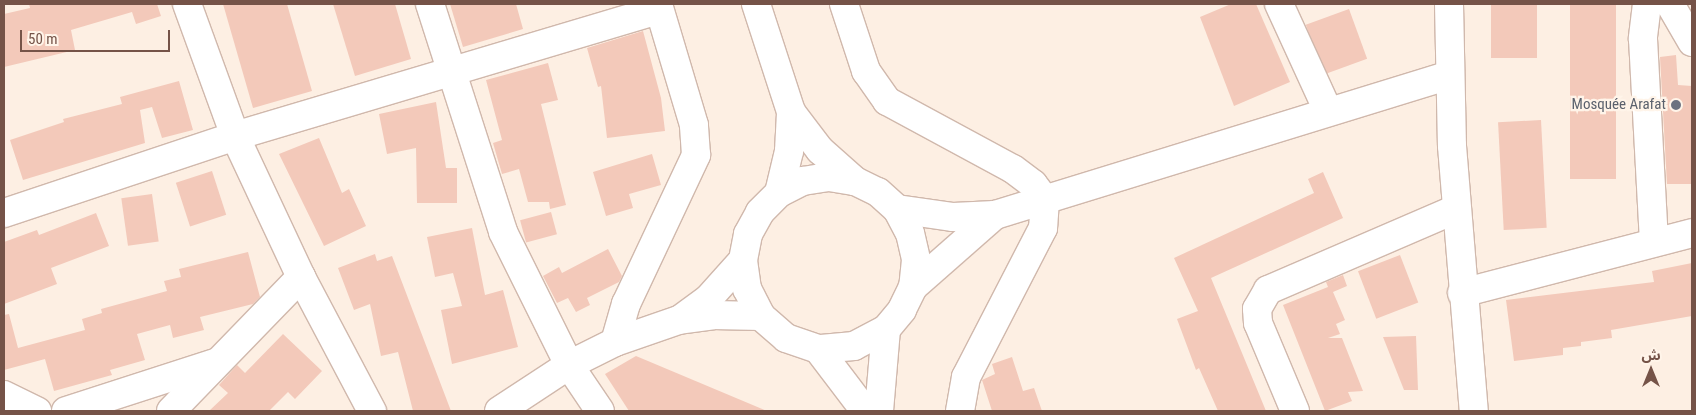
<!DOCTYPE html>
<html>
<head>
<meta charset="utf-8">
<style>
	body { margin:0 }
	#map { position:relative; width:1696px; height:415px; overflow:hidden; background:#fdefe3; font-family:"Roboto Condensed","Noto Sans Arabic",sans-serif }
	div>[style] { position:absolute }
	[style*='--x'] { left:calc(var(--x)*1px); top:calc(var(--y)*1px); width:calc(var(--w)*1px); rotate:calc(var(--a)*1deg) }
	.building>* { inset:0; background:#f3c9ba; transform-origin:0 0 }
	.roads { filter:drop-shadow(1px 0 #d0b8ac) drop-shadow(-1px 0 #d0b8ac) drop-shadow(0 1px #d0b8ac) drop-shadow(0 -1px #d0b8ac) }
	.minor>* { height:28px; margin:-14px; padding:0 14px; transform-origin:14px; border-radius:14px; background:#fff }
	.dots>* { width:14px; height:14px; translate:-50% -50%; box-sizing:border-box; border:2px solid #fff4e9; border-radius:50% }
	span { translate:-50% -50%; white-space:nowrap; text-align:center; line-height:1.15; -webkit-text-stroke:4.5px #fff4e9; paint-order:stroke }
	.worship-label { font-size:15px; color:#5b616d }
	.right { translate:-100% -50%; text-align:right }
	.frame { position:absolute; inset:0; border:5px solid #755348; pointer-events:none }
	.north { position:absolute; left:1626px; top:345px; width:50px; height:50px; -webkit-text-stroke:4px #fff4e9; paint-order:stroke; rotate:0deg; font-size:14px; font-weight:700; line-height:20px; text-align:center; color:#755348 }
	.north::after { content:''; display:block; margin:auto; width:18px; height:22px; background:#755348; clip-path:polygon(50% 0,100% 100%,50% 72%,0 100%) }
	.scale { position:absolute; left:20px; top:30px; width:150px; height:22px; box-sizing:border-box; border:2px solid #755348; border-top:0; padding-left:6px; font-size:15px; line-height:18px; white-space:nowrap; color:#755348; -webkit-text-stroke:4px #fff4e9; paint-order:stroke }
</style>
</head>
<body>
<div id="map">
	<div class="building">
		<i style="clip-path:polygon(29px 4px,157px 4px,161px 16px,136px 24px,132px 12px,71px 30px,75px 50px,4px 67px,4px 14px,30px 8px)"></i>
		<i style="clip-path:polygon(223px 4px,287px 4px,312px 91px,253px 108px)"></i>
		<i style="clip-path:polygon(333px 4px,395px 4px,411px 59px,355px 76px)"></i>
		<i style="clip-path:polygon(450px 4px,516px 4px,523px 29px,463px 47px)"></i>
		<i style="clip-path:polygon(1231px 4px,1256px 4px,1290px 82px,1234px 106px,1200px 17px)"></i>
		<i style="left:1491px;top:4px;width:46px;height:54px"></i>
		<i style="left:1570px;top:4px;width:46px;height:175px"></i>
		<i style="left:1349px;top:9px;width:53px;height:46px;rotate:70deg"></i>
		<i style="clip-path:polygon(643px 31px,661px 98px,665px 131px,607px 138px,601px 86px,598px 87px,587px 48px)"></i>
		<i style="clip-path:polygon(1676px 55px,1678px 85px,1692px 86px,1692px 184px,1667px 184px,1660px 57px)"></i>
		<i style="clip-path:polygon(548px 63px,558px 100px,541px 104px,566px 205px,550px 209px,549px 202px,528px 202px,519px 169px,502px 174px,493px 143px,502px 140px,486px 80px)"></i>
		<i style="clip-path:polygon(179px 81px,193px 130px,162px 138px,152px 107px,140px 110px,145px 143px,23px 180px,10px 140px,64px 122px,63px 119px,122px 104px,120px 97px)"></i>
		<i style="clip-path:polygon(436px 102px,446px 168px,457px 168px,457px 203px,417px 203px,416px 148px,387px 154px,379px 114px)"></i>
		<i style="left:1541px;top:120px;width:108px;height:43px;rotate:87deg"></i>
		<i style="clip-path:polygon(319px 138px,342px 193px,349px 189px,366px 226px,324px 246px,279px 154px)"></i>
		<i style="clip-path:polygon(652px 154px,661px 185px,629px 194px,633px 208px,606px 216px,593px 172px)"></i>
		<i style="left:212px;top:171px;width:46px;height:38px;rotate:72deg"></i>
		<i style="clip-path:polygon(1323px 172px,1343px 218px,1211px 278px,1266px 411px,1218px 411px,1199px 368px,1196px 370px,1177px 319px,1198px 311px,1174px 258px,1314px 193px,1308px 179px)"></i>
		<i style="left:152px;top:194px;width:48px;height:31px;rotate:82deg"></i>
		<i style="left:551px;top:212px;width:23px;height:32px;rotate:75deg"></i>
		<i style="clip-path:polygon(96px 213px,109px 246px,51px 268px,57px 284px,4px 304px,4px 242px,37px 230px,39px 235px)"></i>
		<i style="clip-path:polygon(472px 228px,485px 295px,503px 290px,518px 347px,452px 364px,441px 310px,462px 306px,453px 273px,435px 277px,427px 237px)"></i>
		<i style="clip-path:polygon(608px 249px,622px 276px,619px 282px,587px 298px,590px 305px,576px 312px,568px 298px,557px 303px,543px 276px,559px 267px,562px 273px)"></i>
		<i style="clip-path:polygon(248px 252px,260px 297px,253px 304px,200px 317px,204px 330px,173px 338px,170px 325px,137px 334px,145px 360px,110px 370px,112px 375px,54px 391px,45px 359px,4px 370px,4px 315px,9px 314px,18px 348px,85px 330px,82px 319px,102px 313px,101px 309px,167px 291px,164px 281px,181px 277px,179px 269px)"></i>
		<i style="clip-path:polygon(375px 254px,377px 261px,392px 256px,451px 411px,413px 411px,398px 352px,381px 356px,370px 304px,354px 310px,338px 268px)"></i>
		<i style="left:1400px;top:255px;width:51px;height:45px;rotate:69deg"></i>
		<i style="clip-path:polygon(1692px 263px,1692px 316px,1611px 330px,1612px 338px,1581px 342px,1581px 346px,1563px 348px,1563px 355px,1514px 361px,1506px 300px,1654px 282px,1652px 271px)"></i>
		<i style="clip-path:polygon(1343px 275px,1347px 286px,1333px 292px,1345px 320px,1336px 324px,1340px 334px,1328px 338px,1342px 338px,1363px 391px,1348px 392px,1352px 401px,1325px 411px,1283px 305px,1328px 287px,1326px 282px)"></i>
		<i style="clip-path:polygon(283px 334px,322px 371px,295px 399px,288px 392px,269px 411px,209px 411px,228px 393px,219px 385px,237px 365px,245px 373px)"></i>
		<i style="clip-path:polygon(1416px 336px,1418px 390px,1404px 390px,1383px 337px)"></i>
		<i style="clip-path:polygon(636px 356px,767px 411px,629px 411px,605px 374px)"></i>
		<i style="clip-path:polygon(1012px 357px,1023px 391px,1034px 388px,1042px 411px,992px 411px,982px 380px,995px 374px,992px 364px)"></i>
	</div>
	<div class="roads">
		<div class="minor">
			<i style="--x:187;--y:4;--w:140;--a:70"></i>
			<i style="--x:235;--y:136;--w:156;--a:64.9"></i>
			<i style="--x:301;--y:277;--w:152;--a:62.1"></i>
			<i style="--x:430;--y:4;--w:239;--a:72.2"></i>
			<i style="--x:503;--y:232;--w:148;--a:63.6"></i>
			<i style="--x:569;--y:365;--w:55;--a:56"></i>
			<i style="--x:756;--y:4;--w:114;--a:72"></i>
			<i style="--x:791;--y:112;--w:48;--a:52.7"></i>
			<i style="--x:820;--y:150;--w:47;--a:41.5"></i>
			<i style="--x:844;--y:4;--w:71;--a:71.8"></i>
			<i style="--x:866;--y:71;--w:37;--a:55"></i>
			<i style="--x:887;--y:101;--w:143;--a:28.4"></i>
			<i style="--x:1013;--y:169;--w:25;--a:37"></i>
			<i style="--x:1033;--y:184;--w:20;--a:53"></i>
			<i style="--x:1045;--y:200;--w:28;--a:94"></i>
			<i style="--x:1043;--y:228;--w:168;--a:117.3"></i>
			<i style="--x:966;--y:377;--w:35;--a:100"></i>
			<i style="--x:1279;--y:4;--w:118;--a:65.4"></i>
			<i style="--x:1449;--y:4;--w:142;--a:88.8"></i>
			<i style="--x:1452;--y:146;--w:266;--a:85.3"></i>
			<i style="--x:1647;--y:4;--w:35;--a:97"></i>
			<i style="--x:1643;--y:39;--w:202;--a:86.9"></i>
			<i style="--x:1670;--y:4;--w:44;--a:59.9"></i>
			<i style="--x:779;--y:193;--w:27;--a:-27"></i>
			<i style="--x:803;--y:181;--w:26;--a:-9"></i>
			<i style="--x:829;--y:177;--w:26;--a:9"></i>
			<i style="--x:855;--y:181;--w:25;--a:26"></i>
			<i style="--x:878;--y:192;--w:25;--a:42"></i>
			<i style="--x:897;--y:209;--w:27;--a:62"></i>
			<i style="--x:910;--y:233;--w:28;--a:77"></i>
			<i style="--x:916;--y:260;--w:27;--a:96"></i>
			<i style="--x:913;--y:287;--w:25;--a:116"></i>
			<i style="--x:902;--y:310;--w:25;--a:130"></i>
			<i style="--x:886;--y:329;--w:36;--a:152"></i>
			<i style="--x:854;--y:346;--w:36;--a:175"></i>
			<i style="--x:818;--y:349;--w:34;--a:-161"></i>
			<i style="--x:786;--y:338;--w:33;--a:-139"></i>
			<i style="--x:761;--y:316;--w:30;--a:-117"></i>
			<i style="--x:747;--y:289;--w:29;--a:-98"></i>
			<i style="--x:743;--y:260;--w:26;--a:-79"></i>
			<i style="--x:748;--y:234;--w:25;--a:-61"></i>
			<i style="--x:760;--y:212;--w:27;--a:-45"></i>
			<i style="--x:779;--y:193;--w:43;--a:-76.6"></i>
			<i style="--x:789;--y:151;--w:39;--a:-87"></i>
			<i style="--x:897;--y:209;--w:57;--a:8.1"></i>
			<i style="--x:953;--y:217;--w:42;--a:-2.7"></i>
			<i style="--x:995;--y:215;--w:475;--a:-17.1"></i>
			<i style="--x:4;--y:213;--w:243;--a:-18.4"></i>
			<i style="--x:235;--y:136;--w:442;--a:-16.6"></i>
			<i style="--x:913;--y:287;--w:109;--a:-41.3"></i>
			<i style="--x:1462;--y:293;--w:238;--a:-14.6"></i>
			<i style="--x:682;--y:318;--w:32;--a:-36"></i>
			<i style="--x:708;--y:299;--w:52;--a:-48.1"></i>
			<i style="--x:615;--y:342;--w:40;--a:-74"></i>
			<i style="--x:626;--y:304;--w:165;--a:-64.8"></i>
			<i style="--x:696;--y:155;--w:30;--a:-94"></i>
			<i style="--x:694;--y:125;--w:126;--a:-106.6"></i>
			<i style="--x:818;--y:349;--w:78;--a:52.8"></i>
			<i style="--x:4;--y:395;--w:37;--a:26"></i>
			<i style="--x:66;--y:411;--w:157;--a:-17.9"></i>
			<i style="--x:171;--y:411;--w:187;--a:-45.9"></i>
			<i style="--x:499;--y:411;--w:84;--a:-33.3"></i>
			<i style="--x:569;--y:365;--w:51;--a:-26.6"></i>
			<i style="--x:615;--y:342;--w:68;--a:-19"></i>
			<i style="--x:679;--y:320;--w:34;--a:-8"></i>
			<i style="--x:713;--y:315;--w:48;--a:1.2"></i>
			<i style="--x:879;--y:411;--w:82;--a:-85.1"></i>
			<i style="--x:1295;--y:411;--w:95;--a:-112.8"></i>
			<i style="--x:1258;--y:323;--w:14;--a:-94"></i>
			<i style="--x:1257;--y:309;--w:22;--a:-60"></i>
			<i style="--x:1268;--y:290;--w:205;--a:-23.3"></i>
		</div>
	</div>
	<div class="dots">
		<i style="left:1676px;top:105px;background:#6b7280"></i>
	</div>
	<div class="worship-label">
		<span class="right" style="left:1666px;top:105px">Mosquée Arafat</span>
	</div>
	<div class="frame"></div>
	<div class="north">ش</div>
	<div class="scale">50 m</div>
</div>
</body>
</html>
